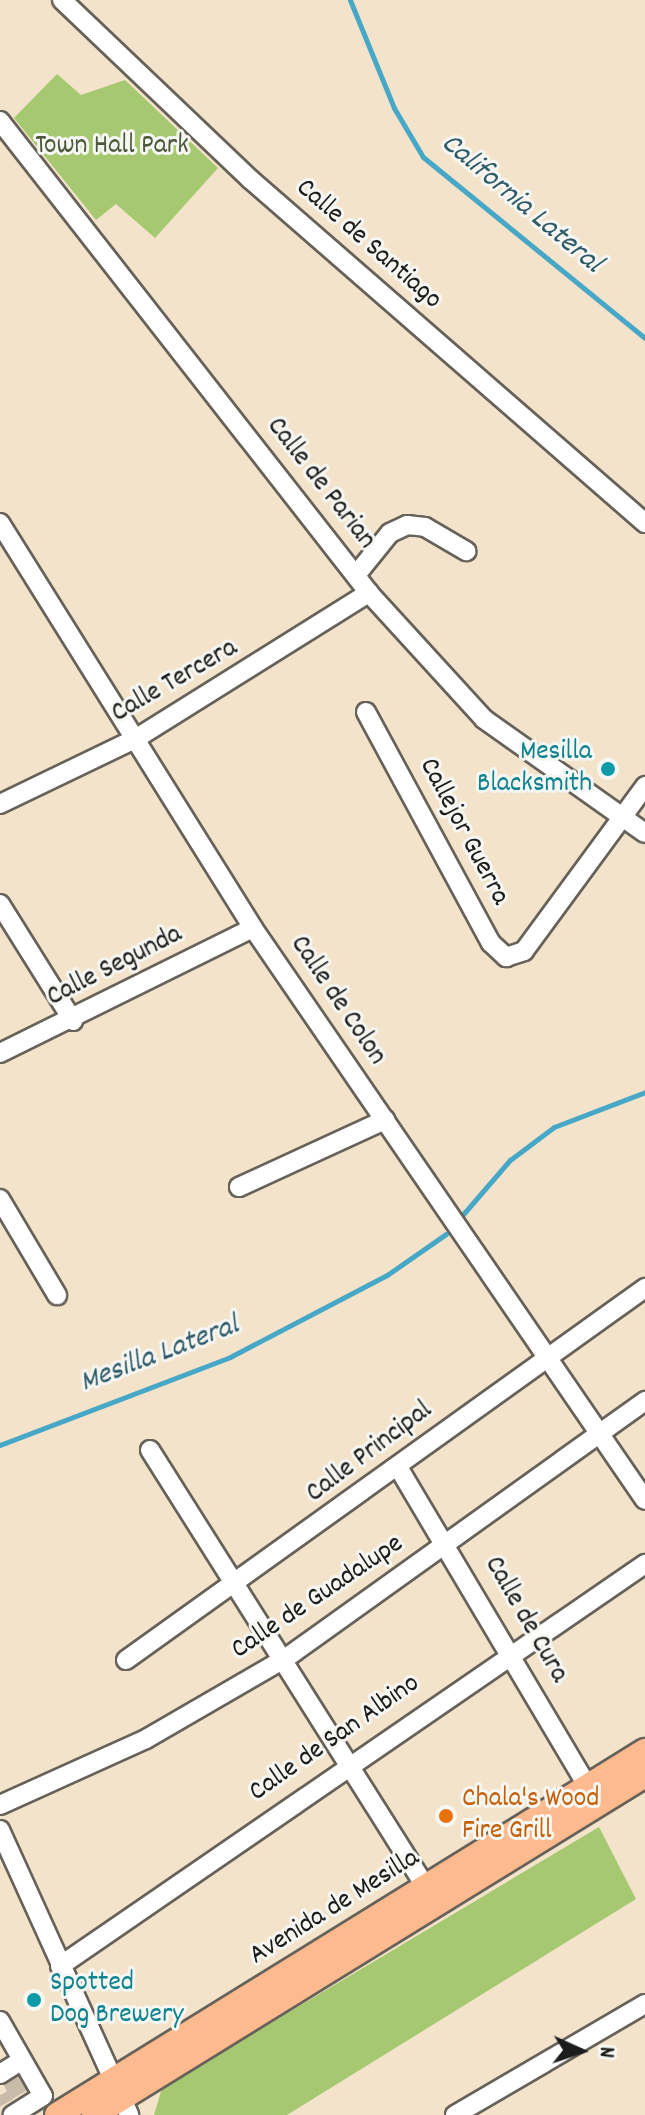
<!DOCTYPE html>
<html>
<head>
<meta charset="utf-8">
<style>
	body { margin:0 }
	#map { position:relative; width:645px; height:2115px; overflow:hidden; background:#f3e3cb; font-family:Dekko,sans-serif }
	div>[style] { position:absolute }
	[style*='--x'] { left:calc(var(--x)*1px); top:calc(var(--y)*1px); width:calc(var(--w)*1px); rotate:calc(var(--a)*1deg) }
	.green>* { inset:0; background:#a6c871 }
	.stream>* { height:5px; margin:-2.5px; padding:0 2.5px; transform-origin:2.5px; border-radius:2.5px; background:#47a7c6 }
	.minor-tunnel>* { height:18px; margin-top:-9px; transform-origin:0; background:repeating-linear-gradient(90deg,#c8bba8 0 18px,transparent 0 27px) }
	.roads { filter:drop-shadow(2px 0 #676259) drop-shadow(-2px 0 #676259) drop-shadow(0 2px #676259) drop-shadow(0 -2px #676259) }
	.minor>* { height:18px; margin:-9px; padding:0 9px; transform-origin:9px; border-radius:9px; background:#fff }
	.major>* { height:24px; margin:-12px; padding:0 12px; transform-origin:12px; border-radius:12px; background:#fcba8e }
	.dots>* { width:22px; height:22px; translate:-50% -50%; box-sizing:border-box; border:4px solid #f6f6f2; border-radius:50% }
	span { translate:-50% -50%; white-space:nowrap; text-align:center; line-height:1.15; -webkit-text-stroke:6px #f6f6f2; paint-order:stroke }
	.park-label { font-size:28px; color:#4c583a }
	.street-label { font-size:28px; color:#1c1c1c }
	.culture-label { font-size:28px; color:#0d838f }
	.right { translate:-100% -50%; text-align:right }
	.left { translate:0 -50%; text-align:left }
	.food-label { font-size:28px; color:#c56008 }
	.water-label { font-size:30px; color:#2f5b68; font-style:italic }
	.north { position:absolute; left:541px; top:2011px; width:80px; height:80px; -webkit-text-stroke:6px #f6f6f2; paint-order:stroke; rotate:93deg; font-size:22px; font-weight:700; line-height:32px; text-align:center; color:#1c1c1c }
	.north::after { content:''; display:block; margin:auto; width:28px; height:36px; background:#1c1c1c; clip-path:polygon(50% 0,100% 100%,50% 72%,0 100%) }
</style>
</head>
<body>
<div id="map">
	<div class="green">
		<i style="clip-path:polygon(57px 74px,81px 95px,125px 80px,218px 168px,155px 238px,116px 204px,96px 220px,14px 118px)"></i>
		<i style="clip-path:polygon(599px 1827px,636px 1899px,287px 2115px,154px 2115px,162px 2088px)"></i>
	</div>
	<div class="stream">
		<i style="--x:350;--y:0;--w:117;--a:67.8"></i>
		<i style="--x:394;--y:108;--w:57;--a:59.4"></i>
		<i style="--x:423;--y:157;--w:286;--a:39.2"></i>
		<i style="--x:459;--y:1219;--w:78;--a:-49.2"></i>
		<i style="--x:510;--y:1160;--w:55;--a:-36.9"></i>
		<i style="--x:554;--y:1127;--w:97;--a:-21"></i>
		<i style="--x:0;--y:1445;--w:246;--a:-20.9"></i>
		<i style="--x:230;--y:1357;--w:177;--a:-27.6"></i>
		<i style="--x:387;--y:1275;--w:72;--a:-34.8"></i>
	</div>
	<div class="minor-tunnel">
		<i style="--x:11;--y:2080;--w:17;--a:59"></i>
		<i style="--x:0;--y:2095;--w:10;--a:61"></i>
	</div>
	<div class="roads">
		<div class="minor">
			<i style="--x:62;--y:0;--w:260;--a:43.6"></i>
			<i style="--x:250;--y:179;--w:524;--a:41.05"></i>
			<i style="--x:0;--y:121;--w:599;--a:51.98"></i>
			<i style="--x:369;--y:593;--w:171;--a:47.6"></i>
			<i style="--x:484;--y:719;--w:197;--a:35.3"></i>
			<i style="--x:0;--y:523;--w:478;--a:58"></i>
			<i style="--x:253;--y:928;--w:693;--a:55.58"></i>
			<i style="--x:356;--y:575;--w:54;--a:-51"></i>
			<i style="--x:390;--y:533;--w:19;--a:-25"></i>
			<i style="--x:407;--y:525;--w:18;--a:6"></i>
			<i style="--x:425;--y:527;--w:48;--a:30.3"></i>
			<i style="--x:366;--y:712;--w:263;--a:61.6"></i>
			<i style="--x:491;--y:943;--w:21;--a:43"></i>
			<i style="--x:506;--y:957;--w:19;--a:-18"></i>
			<i style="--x:524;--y:951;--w:205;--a:-53.7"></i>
			<i style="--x:0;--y:804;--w:150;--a:-25.7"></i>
			<i style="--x:135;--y:739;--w:276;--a:-32"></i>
			<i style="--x:0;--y:904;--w:138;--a:58"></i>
			<i style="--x:0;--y:1053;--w:282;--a:-26.3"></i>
			<i style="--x:239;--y:1187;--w:161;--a:-24.7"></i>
			<i style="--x:0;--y:1199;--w:112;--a:59.3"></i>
			<i style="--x:150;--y:1450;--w:529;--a:57.75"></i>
			<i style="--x:398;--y:1467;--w:382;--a:59.3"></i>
			<i style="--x:126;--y:1660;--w:639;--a:-35.63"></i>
			<i style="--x:0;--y:1805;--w:160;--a:-24.3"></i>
			<i style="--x:146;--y:1739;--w:162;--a:-30.1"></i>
			<i style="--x:286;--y:1658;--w:442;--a:-35.6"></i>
			<i style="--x:0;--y:1830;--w:313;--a:65.6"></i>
			<i style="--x:60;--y:1966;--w:710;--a:-34.5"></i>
			<i style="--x:0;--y:2021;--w:86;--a:60.2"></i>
			<i style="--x:43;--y:2096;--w:36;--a:148"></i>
			<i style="--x:0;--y:2074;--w:26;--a:-32"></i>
			<i style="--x:455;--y:2115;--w:220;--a:-30.3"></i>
		</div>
		<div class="major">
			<i style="--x:57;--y:2115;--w:692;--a:-31.76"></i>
			<i style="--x:94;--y:2115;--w:647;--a:-31.68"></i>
		</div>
	</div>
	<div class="dots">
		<i style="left:608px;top:769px;background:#0f9aa8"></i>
		<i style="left:446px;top:1816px;background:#e8710a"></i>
		<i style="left:34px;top:2000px;background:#0f9aa8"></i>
	</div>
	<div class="park-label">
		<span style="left:112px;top:147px">Town Hall Park</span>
	</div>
	<div class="street-label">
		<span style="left:368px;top:245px;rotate:41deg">Calle de Santiago</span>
		<span style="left:320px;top:484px;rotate:52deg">Calle de Parian</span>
		<span style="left:175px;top:682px;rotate:-30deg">Calle Tercera</span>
		<span style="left:463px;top:832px;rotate:62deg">Callejor Guerra</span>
		<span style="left:115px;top:967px;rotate:-27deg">Calle Segunda</span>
		<span style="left:337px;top:1001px;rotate:56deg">Calle de Colon</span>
		<span style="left:370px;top:1453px;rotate:-37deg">Calle Principal</span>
		<span style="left:318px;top:1598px;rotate:-34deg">Calle de Guadalupe</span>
		<span style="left:525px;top:1620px;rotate:60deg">Calle de Cura</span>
		<span style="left:335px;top:1739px;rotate:-35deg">Calle de San Albino</span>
		<span style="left:335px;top:1908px;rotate:-32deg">Avenida de Mesilla</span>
	</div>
	<div class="culture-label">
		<span class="right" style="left:592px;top:769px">Mesilla<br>Blacksmith</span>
		<span class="left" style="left:50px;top:2000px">Spotted<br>Dog Brewery</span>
	</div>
	<div class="food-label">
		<span class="left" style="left:462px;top:1816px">Chala's Wood<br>Fire Grill</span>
	</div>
	<div class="water-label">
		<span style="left:520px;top:205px;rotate:40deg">California Lateral</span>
		<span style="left:160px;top:1356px;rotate:-21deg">Mesilla Lateral</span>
	</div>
	<div class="north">N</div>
</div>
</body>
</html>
